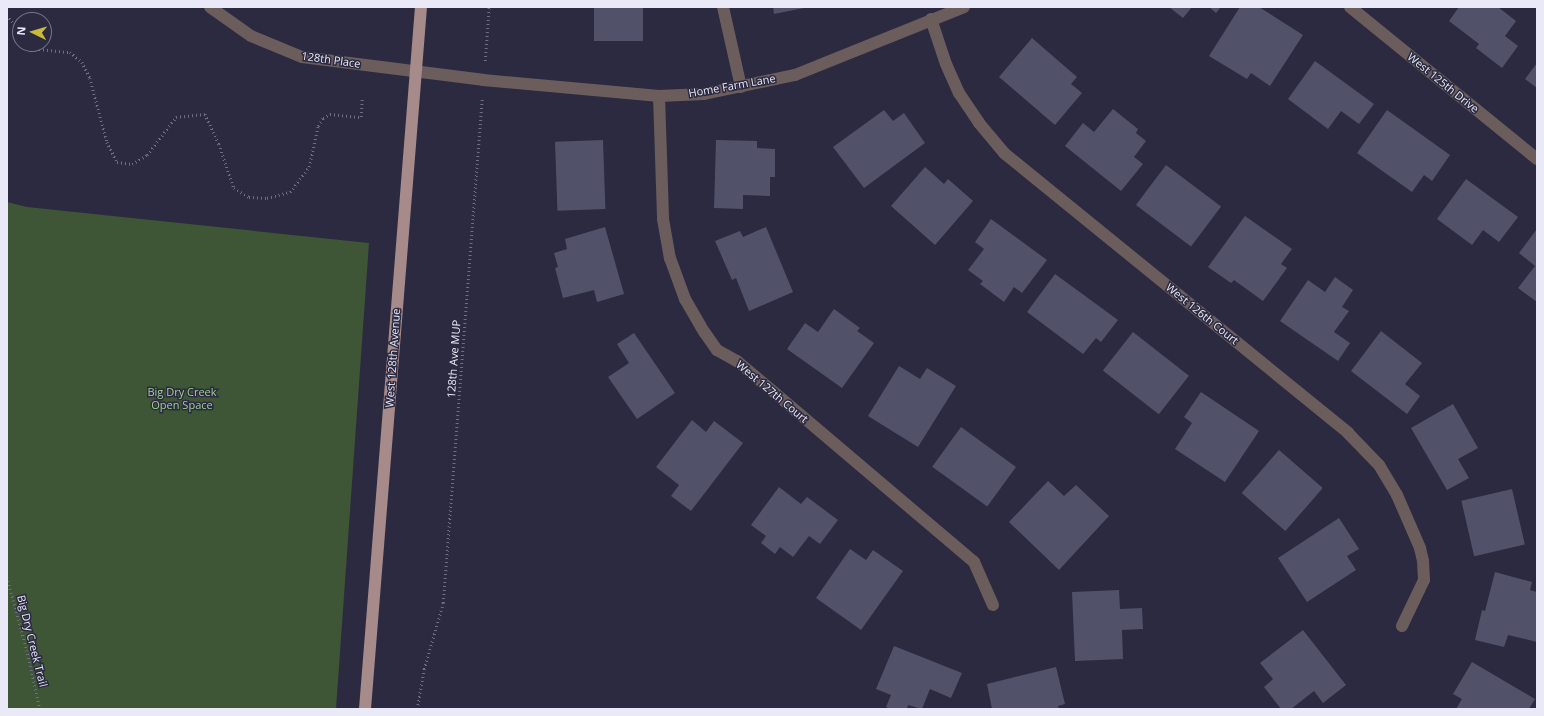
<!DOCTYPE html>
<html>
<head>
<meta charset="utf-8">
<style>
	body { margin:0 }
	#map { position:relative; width:1544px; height:716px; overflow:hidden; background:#2b2a40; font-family:"Open Sans",sans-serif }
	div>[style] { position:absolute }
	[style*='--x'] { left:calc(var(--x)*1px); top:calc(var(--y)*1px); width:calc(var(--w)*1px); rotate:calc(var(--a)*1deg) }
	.green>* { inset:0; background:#3e5536 }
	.building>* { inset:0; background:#515169; transform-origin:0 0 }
	.path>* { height:2.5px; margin-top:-1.25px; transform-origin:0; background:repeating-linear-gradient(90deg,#6f6f82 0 1px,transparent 0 4px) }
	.minor>* { height:12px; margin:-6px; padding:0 6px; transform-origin:6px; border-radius:6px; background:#6b5d5c }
	.major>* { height:12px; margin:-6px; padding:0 6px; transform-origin:6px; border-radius:6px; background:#a78b8a }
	span { translate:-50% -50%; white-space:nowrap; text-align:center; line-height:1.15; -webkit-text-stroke:3px #2b2a40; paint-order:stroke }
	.street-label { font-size:11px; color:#e9e9f8 }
	.park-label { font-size:11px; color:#a0cf91 }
	.frame { position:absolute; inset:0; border:8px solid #e9e9f8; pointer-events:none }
	.north { position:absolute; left:12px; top:12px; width:40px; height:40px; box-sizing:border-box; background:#2b2a40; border:1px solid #77768a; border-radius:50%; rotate:275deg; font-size:11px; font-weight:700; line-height:16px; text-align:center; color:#e9e9f8 }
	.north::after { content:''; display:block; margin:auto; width:14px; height:18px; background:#caba3a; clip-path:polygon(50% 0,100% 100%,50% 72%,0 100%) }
</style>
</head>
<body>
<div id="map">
	<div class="green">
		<i style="clip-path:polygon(7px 202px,27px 207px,369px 243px,336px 709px,7px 709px)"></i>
	</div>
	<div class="building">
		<i style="left:594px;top:7px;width:49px;height:34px"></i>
		<i style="clip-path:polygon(773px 7px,804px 7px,804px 8px,774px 14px)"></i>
		<i style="clip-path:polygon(1169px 7px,1192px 7px,1183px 18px)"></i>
		<i style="clip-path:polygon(1209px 7px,1221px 7px,1216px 13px)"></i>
		<i style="clip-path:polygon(1240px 7px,1259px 7px,1303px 35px,1270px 86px,1251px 73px,1247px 79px,1209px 56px)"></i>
		<i style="clip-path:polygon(1459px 7px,1498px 7px,1516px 21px,1505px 36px,1518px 46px,1502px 68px,1476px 48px,1479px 44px,1449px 21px)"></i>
		<i style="clip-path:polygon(1032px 38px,1077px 77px,1071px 84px,1082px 93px,1055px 125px,999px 77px)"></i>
		<i style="clip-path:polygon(1315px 61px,1374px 104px,1359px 124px,1341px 111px,1328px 129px,1288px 99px)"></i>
		<i style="clip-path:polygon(1537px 63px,1537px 88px,1525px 79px)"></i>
		<i style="clip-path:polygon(1113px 109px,1138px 129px,1136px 133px,1146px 141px,1134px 157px,1143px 164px,1121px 191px,1065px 146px,1083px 123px,1094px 132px)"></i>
		<i style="clip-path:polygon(884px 110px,893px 121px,904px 113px,925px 143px,864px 188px,833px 147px)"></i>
		<i style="clip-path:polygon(1387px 110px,1450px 155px,1432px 181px,1424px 175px,1412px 192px,1357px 153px)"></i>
		<i style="left:603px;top:140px;width:69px;height:48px;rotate:88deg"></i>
		<i style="clip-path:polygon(716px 140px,757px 141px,757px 148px,775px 149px,775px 177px,770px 177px,770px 196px,743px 195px,743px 209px,714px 208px)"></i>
		<i style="left:1166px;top:165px;width:69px;height:50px;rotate:37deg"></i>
		<i style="clip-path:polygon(925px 167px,944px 184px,948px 179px,973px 201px,935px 245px,891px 206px)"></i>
		<i style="clip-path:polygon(1466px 179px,1518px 217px,1499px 242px,1483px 230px,1472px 245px,1437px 219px)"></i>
		<i style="clip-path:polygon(1245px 216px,1292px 249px,1281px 264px,1287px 268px,1263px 301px,1234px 280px,1231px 283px,1208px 267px)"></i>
		<i style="clip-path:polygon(991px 219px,1047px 260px,1022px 293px,1014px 287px,1004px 302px,980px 284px,983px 281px,968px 270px,984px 249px,975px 242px)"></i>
		<i style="clip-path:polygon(605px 227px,624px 294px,597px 302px,594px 290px,563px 298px,555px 268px,558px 267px,554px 253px,567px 249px,565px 239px)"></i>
		<i style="clip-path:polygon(766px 227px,793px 292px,749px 311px,736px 278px,732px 280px,715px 241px,740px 231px,743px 237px)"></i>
		<i style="clip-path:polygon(1537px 229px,1537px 302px,1518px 288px,1535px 266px,1519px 253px)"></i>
		<i style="clip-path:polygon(1055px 274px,1118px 320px,1101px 342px,1096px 338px,1083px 354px,1027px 312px)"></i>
		<i style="clip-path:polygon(1335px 277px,1353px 290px,1342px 307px,1349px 311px,1334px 332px,1350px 343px,1338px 361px,1280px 321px,1308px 280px,1325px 292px)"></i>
		<i style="clip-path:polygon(834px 309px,860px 328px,857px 331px,874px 343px,842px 388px,787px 349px,805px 323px,818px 332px)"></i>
		<i style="clip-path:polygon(1381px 331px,1422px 363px,1405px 384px,1420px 396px,1407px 414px,1351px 371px)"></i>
		<i style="left:1133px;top:332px;width:71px;height:49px;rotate:38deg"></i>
		<i style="clip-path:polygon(634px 333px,675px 393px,637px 419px,608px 377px,629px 363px,617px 344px)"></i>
		<i style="clip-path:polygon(899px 366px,920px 379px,927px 368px,956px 386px,918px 447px,868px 416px)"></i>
		<i style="clip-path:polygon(1201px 392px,1259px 431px,1225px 482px,1175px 449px,1192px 423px,1184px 417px)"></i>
		<i style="clip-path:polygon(1453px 404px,1478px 448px,1458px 459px,1469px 478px,1447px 490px,1411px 428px)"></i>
		<i style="clip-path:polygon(692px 420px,706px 432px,714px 421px,743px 443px,691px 511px,671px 496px,679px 485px,656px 467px)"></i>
		<i style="left:961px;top:427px;width:68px;height:49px;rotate:36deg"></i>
		<i style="left:1279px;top:450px;width:58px;height:57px;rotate:41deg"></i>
		<i style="clip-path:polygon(1048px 481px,1064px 496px,1076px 485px,1109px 516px,1059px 570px,1009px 522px)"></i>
		<i style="clip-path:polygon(779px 487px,801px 504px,807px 497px,838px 520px,820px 544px,809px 536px,793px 557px,780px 547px,775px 554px,761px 543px,766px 536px,751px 525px)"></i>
		<i style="left:1512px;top:489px;width:57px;height:52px;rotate:77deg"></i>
		<i style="clip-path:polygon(1339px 518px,1359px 549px,1347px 556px,1356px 570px,1307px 602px,1278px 558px)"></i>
		<i style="clip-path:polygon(850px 549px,866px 560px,873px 550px,903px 571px,861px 630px,816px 598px)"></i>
		<i style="clip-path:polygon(1495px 572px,1532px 582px,1530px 590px,1537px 592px,1537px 642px,1508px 635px,1504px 647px,1475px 640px,1482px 610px,1485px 611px)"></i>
		<i style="clip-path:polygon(1119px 590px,1120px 609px,1142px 608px,1143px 629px,1122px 630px,1123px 659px,1075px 661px,1072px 592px)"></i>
		<i style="clip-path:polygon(1303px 630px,1346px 685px,1323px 703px,1314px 691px,1291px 709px,1281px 709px,1264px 687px,1273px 679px,1260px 663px)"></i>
		<i style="clip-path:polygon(894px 646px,962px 673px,951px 698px,930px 689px,922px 709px,908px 705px,907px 709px,890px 709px,886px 707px,891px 695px,876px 689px)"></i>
		<i style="clip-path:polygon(1472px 662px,1535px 699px,1529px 709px,1456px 709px,1462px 699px,1453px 694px)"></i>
		<i style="clip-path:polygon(1056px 667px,1065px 704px,1058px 706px,1059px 709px,992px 709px,987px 684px)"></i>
	</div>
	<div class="path">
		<i style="--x:7;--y:15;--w:21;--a:53"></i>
		<i style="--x:34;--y:44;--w:7;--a:45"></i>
		<i style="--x:39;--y:49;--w:31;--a:6"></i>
		<i style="--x:70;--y:52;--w:16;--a:40"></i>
		<i style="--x:82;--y:62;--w:18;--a:63"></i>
		<i style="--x:90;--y:78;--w:66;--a:75.1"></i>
		<i style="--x:107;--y:142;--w:22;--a:63"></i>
		<i style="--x:117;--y:162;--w:15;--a:8"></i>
		<i style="--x:132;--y:164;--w:17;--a:-31"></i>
		<i style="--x:147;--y:155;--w:48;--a:-52.7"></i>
		<i style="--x:176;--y:117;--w:29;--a:-6"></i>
		<i style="--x:205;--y:114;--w:33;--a:65"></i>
		<i style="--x:219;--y:144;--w:46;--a:71.2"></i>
		<i style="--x:234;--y:188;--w:17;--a:31"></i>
		<i style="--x:249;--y:197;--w:18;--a:3"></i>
		<i style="--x:267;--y:198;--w:24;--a:-15"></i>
		<i style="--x:290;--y:192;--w:31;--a:-53"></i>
		<i style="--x:309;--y:167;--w:42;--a:-77.6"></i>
		<i style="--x:318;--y:126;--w:9;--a:-58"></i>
		<i style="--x:323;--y:118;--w:8;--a:-30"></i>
		<i style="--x:330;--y:114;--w:31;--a:6"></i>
		<i style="--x:361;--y:117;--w:19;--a:-87"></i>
		<i style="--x:485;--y:61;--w:54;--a:-85.8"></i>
		<i style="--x:7;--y:577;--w:76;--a:74.7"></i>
		<i style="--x:27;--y:650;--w:60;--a:77.6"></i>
		<i style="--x:417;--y:709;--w:41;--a:-80.1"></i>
		<i style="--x:424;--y:669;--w:69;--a:-73.9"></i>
		<i style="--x:443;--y:603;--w:507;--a:-85.58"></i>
	</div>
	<div class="minor">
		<i style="--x:210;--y:7;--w:50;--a:35.3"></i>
		<i style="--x:251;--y:36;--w:55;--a:22.4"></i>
		<i style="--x:302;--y:57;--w:182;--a:7.2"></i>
		<i style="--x:483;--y:80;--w:177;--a:5.2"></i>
		<i style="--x:659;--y:96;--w:45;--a:-2.5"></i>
		<i style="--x:704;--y:94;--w:93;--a:-11.8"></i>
		<i style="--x:795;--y:75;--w:182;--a:-21.9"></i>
		<i style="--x:723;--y:7;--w:82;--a:77.3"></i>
		<i style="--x:1350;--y:7;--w:241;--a:39.1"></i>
		<i style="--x:931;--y:19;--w:47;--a:71.6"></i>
		<i style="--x:946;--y:64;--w:32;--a:66"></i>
		<i style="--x:959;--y:93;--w:36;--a:56"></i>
		<i style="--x:979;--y:123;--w:39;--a:50"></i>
		<i style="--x:1004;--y:153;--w:444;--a:39.1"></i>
		<i style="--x:1348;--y:433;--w:45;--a:45.9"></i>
		<i style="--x:1379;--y:465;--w:35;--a:59"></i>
		<i style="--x:1397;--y:495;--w:58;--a:66.5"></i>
		<i style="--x:1420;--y:548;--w:13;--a:77"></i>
		<i style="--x:1423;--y:561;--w:19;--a:87"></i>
		<i style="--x:1424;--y:580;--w:51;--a:115.6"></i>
		<i style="--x:659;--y:96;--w:123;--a:88.1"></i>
		<i style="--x:663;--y:219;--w:40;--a:80"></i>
		<i style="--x:670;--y:258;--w:44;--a:69.9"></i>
		<i style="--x:685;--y:299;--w:39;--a:60"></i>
		<i style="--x:705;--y:333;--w:21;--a:55"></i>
		<i style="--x:717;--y:350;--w:23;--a:29"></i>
		<i style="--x:737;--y:361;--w:311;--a:40.3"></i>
		<i style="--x:974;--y:562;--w:47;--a:66.2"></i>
	</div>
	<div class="major">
		<i style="--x:365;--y:709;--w:704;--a:-85.44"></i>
	</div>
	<div class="street-label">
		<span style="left:331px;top:60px;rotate:8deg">128th Place</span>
		<span style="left:1443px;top:83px;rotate:39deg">West 125th Drive</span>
		<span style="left:732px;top:86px;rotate:-10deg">Home Farm Lane</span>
		<span style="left:1202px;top:314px;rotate:39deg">West 126th Court</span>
		<span style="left:393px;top:358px;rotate:-86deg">West 128th Avenue</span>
		<span style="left:454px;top:359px;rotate:-86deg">128th Ave MUP</span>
		<span style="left:772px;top:392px;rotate:40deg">West 127th Court</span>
		<span style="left:32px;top:641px;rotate:76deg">Big Dry Creek Trail</span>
	</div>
	<div class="park-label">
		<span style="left:182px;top:399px">Big Dry Creek<br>Open Space</span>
	</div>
	<div class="frame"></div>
	<div class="north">N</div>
</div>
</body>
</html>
